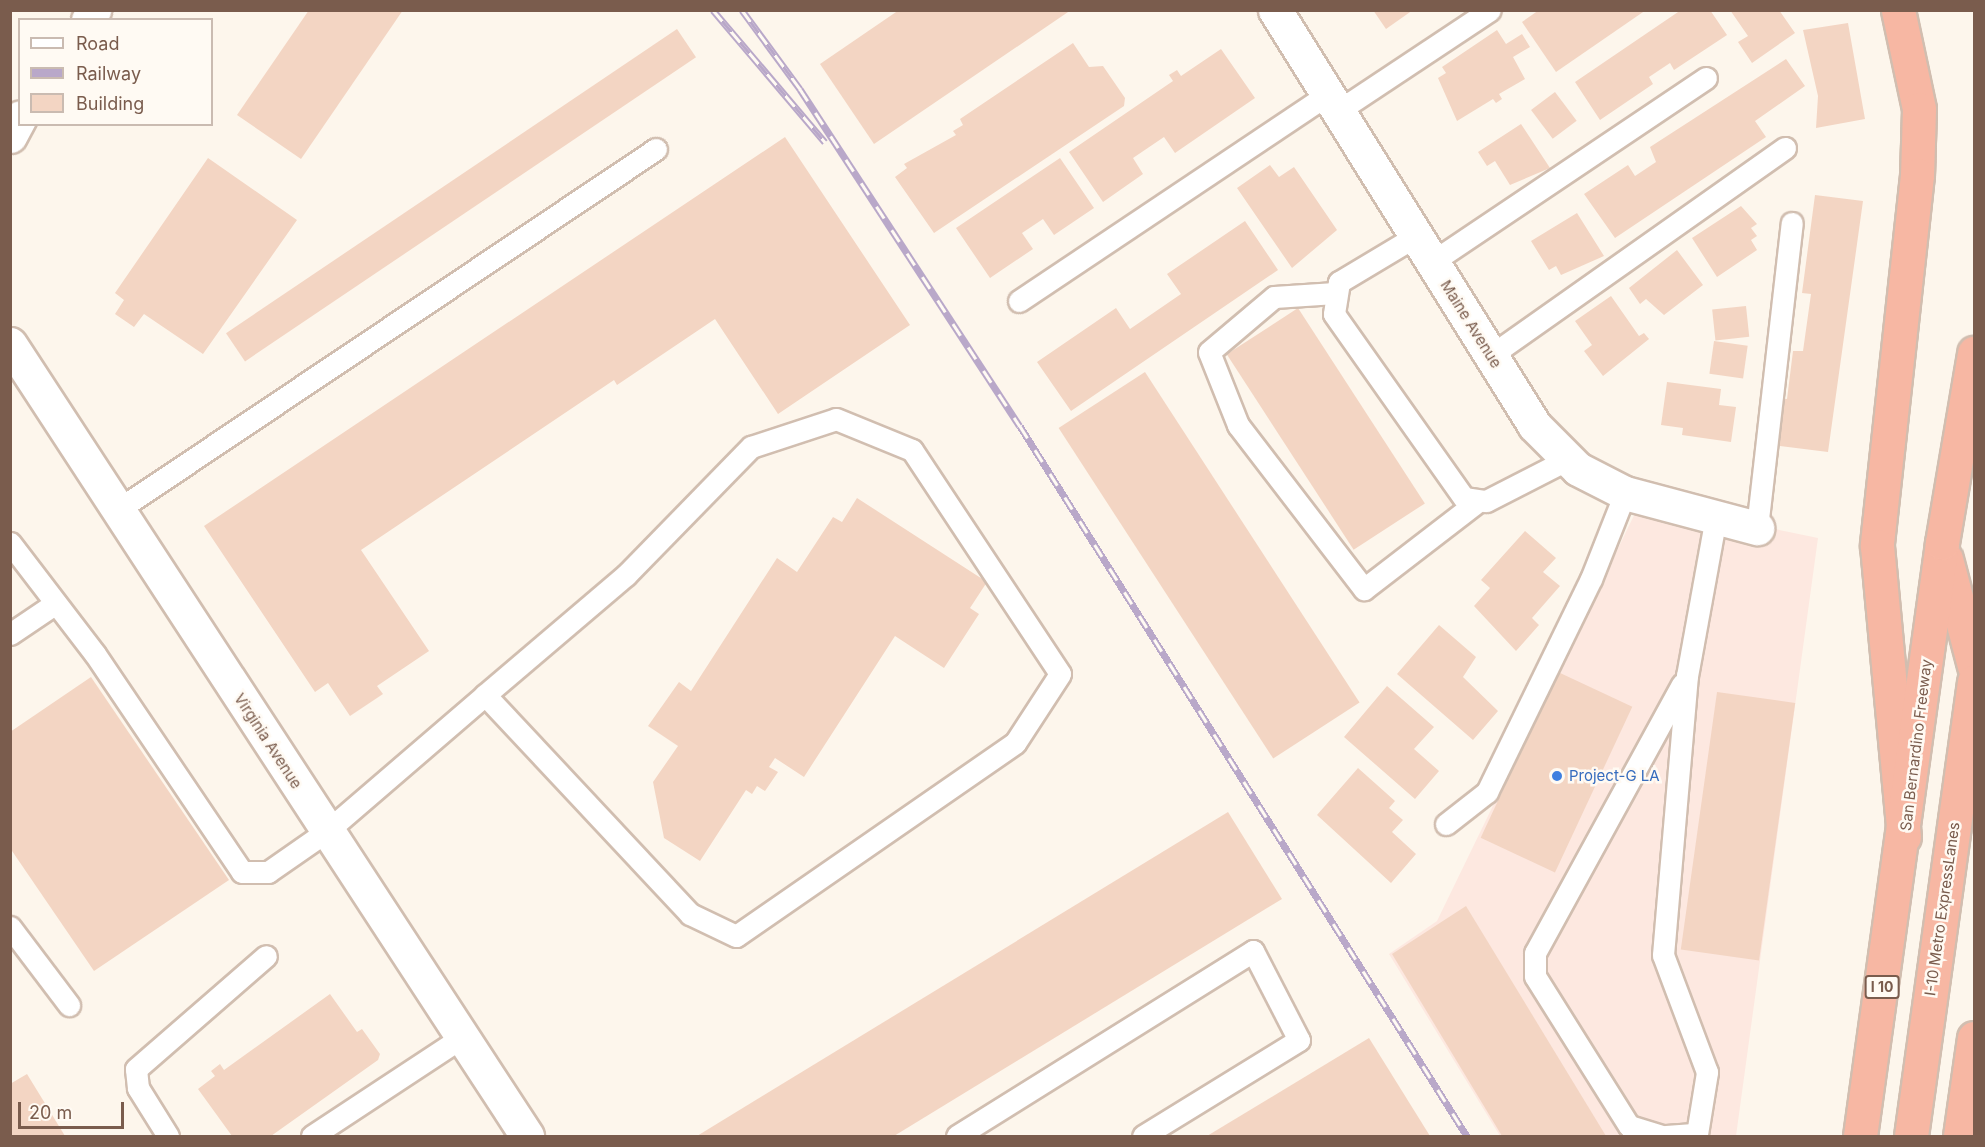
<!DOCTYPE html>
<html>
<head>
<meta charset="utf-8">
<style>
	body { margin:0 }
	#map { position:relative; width:1985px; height:1147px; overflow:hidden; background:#fdf6ec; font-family:Inter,sans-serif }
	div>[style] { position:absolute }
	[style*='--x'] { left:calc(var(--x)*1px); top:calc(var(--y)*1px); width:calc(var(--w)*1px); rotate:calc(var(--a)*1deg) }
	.commercial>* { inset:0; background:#fde8e0 }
	.building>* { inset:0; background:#f3d5c3; transform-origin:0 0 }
	.roads { filter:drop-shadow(2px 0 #d1beb0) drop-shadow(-2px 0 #d1beb0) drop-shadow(0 2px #d1beb0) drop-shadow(0 -2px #d1beb0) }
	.service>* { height:21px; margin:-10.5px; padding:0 10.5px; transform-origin:10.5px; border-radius:10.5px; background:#fff }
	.minor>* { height:33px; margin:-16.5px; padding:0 16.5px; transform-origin:16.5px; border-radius:16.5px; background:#fff }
	.tertiary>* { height:33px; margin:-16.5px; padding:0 16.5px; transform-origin:16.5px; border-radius:16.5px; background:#fff }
	.motorway>* { height:33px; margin:-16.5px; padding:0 16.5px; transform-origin:16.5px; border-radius:16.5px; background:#f7b7a3 }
	.rail>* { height:7px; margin-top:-3.5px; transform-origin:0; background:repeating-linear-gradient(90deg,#fffaf3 0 14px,#b9a8c9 0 28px); box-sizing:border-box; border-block:2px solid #b9a8c9 }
	.dots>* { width:16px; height:16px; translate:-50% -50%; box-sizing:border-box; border:3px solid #fffaf3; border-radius:50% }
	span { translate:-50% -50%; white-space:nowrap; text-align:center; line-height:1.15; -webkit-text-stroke:5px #fffaf3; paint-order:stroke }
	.shield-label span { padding:2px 4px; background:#fffaf3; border:2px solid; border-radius:4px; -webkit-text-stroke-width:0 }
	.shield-label { font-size:14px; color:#7a5c4d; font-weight:700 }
	.street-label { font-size:15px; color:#7a5c4d }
	.shop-label { font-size:15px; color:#366cbe }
	.left { translate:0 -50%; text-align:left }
	.frame { position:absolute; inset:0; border:12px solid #7a5c4d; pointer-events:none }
	.legend { position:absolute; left:18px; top:18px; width:195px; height:108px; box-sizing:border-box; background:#fffaf3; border:2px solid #cabbb1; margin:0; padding:8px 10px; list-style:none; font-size:18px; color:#7a5c4d }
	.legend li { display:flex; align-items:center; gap:12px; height:30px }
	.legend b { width:30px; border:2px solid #cabbb1 }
	.scale { position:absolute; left:18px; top:1102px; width:106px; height:27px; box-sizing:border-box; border:3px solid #7a5c4d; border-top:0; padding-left:8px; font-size:18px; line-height:21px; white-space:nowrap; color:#7a5c4d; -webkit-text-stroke:4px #fffaf3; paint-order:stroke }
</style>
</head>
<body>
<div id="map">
	<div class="commercial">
		<i style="clip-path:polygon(1641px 501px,1818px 538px,1736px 1136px,1500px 1136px,1389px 954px,1437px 921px)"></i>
	</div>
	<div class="building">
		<i style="clip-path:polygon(309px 10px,403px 10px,301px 159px,237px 115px)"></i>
		<i style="clip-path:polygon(899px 10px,1071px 10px,874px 144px,820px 64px)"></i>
		<i style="clip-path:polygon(1373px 10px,1413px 10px,1386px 29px)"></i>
		<i style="clip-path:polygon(1539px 10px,1646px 10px,1556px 72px,1522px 22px)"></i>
		<i style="clip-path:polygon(1681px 10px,1710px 10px,1727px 35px,1674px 70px,1670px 63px,1649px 77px,1653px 84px,1600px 120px,1575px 82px)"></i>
		<i style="clip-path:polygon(1730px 10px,1779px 10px,1795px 33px,1752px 63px,1738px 42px,1748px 36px)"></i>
		<i style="clip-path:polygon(1848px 23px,1865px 119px,1816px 128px,1818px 96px,1803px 30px)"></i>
		<i style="left:677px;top:29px;width:34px;height:544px;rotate:56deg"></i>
		<i style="clip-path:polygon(1497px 30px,1506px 44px,1522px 34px,1530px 47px,1513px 57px,1525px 79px,1499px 94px,1502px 99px,1496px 103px,1493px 99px,1457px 121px,1438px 78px,1446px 73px,1442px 67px)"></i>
		<i style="clip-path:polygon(1073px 43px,1089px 67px,1103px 66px,1125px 98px,1124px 106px,934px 233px,895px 177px,907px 168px,904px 164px,956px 135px,953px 131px,963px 125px,960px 119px)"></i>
		<i style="clip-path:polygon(1221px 49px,1255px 98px,1175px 153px,1164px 137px,1133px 158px,1143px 174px,1103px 202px,1069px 152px,1173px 81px,1169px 75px,1177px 70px,1181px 76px)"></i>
		<i style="clip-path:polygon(1786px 59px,1805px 86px,1755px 121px,1766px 137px,1615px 238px,1584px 194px,1628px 165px,1635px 176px,1656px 162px,1650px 147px)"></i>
		<i style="left:1555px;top:92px;width:36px;height:30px;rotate:53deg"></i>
		<i style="clip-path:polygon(1521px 124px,1550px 168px,1510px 185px,1495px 161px,1487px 166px,1478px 152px)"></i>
		<i style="clip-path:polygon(785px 137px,910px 325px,778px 414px,715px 319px,617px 385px,614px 380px,361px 550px,429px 651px,377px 686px,383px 694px,350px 716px,328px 683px,315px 692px,204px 526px)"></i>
		<i style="clip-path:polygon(208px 158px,297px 220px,203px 354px,144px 314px,134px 327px,115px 314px,124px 300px,115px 293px)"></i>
		<i style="clip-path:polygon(1060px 158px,1094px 208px,1054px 235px,1043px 219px,1022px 233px,1033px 249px,990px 278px,956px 228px)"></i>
		<i style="clip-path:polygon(1270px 165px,1279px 177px,1294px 167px,1337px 230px,1292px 268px,1237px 188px)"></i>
		<i style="clip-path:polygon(1815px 195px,1863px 201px,1828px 452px,1772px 445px,1778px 398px,1787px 399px,1793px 351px,1803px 351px,1811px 294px,1802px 293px)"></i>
		<i style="clip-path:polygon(1741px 206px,1757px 224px,1751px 228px,1757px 236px,1751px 240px,1757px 250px,1717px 277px,1692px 238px)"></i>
		<i style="clip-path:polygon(1577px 213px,1604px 256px,1561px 275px,1556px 266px,1549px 270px,1531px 241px)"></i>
		<i style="clip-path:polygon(1245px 221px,1278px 270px,1071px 411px,1037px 362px,1116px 308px,1130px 329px,1181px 294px,1167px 274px)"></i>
		<i style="clip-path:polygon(1677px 250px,1703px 285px,1664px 315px,1646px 299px,1640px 304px,1629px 288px)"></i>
		<i style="clip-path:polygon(1611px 296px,1639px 336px,1644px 333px,1649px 339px,1603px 376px,1584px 351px,1592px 345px,1575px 321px)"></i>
		<i style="left:1746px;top:306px;width:31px;height:34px;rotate:84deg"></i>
		<i style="left:1298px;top:308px;width:233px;height:85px;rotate:57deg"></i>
		<i style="left:1714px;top:341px;width:34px;height:33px;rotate:8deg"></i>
		<i style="left:1145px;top:372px;width:394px;height:103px;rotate:57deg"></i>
		<i style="clip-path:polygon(1667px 382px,1721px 389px,1719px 405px,1736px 407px,1731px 442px,1682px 435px,1683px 428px,1661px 425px)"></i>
		<i style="clip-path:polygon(857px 498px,987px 582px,970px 608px,979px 614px,944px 668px,895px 636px,804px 777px,775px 758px,769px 767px,778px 772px,765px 791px,757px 786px,752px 794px,746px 790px,700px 861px,664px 838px,653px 782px,678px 746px,648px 726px,679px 682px,691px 691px,777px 558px,797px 572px,833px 517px,842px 522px)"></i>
		<i style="clip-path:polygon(1525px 531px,1556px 558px,1543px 572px,1560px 586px,1532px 618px,1539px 625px,1516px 651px,1474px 606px,1490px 588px,1481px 580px)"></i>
		<i style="clip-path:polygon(1439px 625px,1476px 657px,1463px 677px,1498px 711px,1473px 740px,1397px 674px)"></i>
		<i style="left:1558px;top:672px;width:82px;height:183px;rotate:25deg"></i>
		<i style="clip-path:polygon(91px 677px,229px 880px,94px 971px,10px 848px,10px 732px)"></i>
		<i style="clip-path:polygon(1387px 686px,1434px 727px,1414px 749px,1439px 771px,1415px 799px,1344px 737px)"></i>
		<i style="left:1717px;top:692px;width:79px;height:260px;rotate:8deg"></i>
		<i style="clip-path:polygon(1358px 768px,1395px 801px,1389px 808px,1403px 820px,1392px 832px,1416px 854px,1391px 883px,1317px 815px)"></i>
		<i style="clip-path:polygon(1228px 812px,1282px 899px,894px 1136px,697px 1136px)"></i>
		<i style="clip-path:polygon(1466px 906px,1606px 1136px,1502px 1136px,1392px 954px)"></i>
		<i style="clip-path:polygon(330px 994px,357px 1032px,362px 1029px,380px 1054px,378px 1060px,271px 1136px,232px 1136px,198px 1089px,215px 1076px,211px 1071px,220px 1064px,224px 1070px)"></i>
		<i style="clip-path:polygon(1369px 1038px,1430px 1136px,1207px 1136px)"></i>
		<i style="clip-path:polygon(27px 1074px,65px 1136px,10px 1136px,10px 1084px)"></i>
	</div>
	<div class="roads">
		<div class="service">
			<i style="--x:1338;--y:111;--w:182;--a:-33.6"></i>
			<i style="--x:1416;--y:236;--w:90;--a:149.1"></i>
			<i style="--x:1339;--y:282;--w:32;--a:99"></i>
			<i style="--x:1334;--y:314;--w:225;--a:54.8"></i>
			<i style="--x:1464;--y:498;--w:22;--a:8"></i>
			<i style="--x:1486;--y:501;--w:92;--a:-27.1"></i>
			<i style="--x:1432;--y:262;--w:330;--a:-33.9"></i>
			<i style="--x:1335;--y:293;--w:61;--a:176.2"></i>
			<i style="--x:1274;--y:297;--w:85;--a:139.8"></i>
			<i style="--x:1209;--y:352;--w:79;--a:68.3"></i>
			<i style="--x:1238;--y:425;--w:207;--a:52.5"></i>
			<i style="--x:1364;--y:589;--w:143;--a:-37.6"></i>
			<i style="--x:1019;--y:301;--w:371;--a:-33.8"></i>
			<i style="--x:1490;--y:356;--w:361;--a:-35.2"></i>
			<i style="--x:116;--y:511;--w:650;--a:-33.84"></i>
			<i style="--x:1757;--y:528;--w:307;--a:-83.5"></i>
			<i style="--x:10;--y:543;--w:140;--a:52.6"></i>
			<i style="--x:95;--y:654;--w:263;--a:56"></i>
			<i style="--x:242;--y:872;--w:26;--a:0"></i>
			<i style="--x:268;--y:872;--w:72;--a:-34.8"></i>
			<i style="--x:327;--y:831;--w:208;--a:-40.7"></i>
			<i style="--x:485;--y:695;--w:185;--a:-40.4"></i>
			<i style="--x:626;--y:575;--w:179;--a:-45.7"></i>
			<i style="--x:751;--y:447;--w:89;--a:-18.2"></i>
			<i style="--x:836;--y:419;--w:82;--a:22.2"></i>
			<i style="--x:912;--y:450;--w:268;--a:56.5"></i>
			<i style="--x:1060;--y:674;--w:82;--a:123.1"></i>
			<i style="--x:1015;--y:743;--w:339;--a:145.3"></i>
			<i style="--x:736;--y:936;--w:51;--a:-154.4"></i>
			<i style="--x:690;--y:914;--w:300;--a:-133.1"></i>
			<i style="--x:10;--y:634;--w:55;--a:-34"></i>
			<i style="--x:1446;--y:824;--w:52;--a:-38"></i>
			<i style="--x:1487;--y:792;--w:237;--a:-64"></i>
			<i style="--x:1591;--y:579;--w:92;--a:-68.4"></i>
			<i style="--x:10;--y:927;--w:98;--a:52.9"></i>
			<i style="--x:168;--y:1136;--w:57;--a:-122"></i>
			<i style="--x:138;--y:1088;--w:19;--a:-96"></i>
			<i style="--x:136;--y:1069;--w:172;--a:-41"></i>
			<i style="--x:312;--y:1136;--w:180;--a:-33.4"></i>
			<i style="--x:957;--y:1136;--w:349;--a:-32"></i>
			<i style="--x:1253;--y:951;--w:100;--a:62.7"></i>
			<i style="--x:1299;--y:1040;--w:183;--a:148.4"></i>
			<i style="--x:1662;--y:1136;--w:34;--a:-163"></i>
			<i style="--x:1629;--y:1126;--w:177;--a:-122.1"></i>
			<i style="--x:1535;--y:976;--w:23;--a:-90"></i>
			<i style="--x:1535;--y:953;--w:306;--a:-61.3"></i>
			<i style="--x:1666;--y:1136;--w:31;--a:-4"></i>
			<i style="--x:1697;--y:1134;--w:63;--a:-80.8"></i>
			<i style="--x:1707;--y:1072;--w:125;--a:-110.6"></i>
			<i style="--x:1663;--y:955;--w:280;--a:-85.1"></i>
			<i style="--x:1687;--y:676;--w:162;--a:-79.7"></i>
		</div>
		<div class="minor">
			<i style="--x:1275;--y:10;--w:489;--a:58"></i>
			<i style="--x:1534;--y:425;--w:62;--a:45"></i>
			<i style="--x:1578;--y:469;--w:53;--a:27.1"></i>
			<i style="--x:1625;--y:493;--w:137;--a:14.9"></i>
		</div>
		<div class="tertiary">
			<i style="--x:88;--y:20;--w:12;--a:-59"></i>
			<i style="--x:10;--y:136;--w:21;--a:-62"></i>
			<i style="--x:10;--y:344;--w:946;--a:56.86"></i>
		</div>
		<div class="motorway">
			<i style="--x:1898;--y:10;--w:101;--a:78"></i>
			<i style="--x:1919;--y:109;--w:66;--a:91.7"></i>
			<i style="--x:1917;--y:175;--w:373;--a:96.2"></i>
			<i style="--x:1877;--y:546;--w:292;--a:84.7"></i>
			<i style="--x:1946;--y:559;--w:111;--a:75.3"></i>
			<i style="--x:1860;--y:1136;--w:599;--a:-82.13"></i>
			<i style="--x:1942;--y:543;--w:193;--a:-80.4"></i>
			<i style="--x:1911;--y:1136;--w:459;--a:-82.1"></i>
			<i style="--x:1960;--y:1136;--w:99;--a:-81.9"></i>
		</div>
	</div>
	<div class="rail">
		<i style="--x:713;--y:10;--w:173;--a:49.7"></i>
		<i style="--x:742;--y:10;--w:98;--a:53.7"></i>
		<i style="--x:800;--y:89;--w:402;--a:56.9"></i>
		<i style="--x:1020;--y:426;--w:839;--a:57.81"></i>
	</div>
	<div class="dots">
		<i style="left:1557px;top:776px;background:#3f7fe0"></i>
	</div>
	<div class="shield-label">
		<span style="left:1882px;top:987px">I 10</span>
	</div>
	<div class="street-label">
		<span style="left:1471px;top:324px;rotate:58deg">Maine Avenue</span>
		<span style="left:268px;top:741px;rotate:57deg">Virginia Avenue</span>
		<span style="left:1916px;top:745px;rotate:-83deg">San Bernardino Freeway</span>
		<span style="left:1942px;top:909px;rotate:-82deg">I-10 Metro ExpressLanes</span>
	</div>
	<div class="shop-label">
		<span class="left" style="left:1569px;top:776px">Project-G LA</span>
	</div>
	<div class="frame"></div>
	<ul class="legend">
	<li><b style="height:8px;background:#fff"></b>Road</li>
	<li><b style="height:8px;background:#b9a8c9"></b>Railway</li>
	<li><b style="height:16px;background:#f3d5c3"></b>Building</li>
	</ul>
	<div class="scale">20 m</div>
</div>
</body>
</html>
